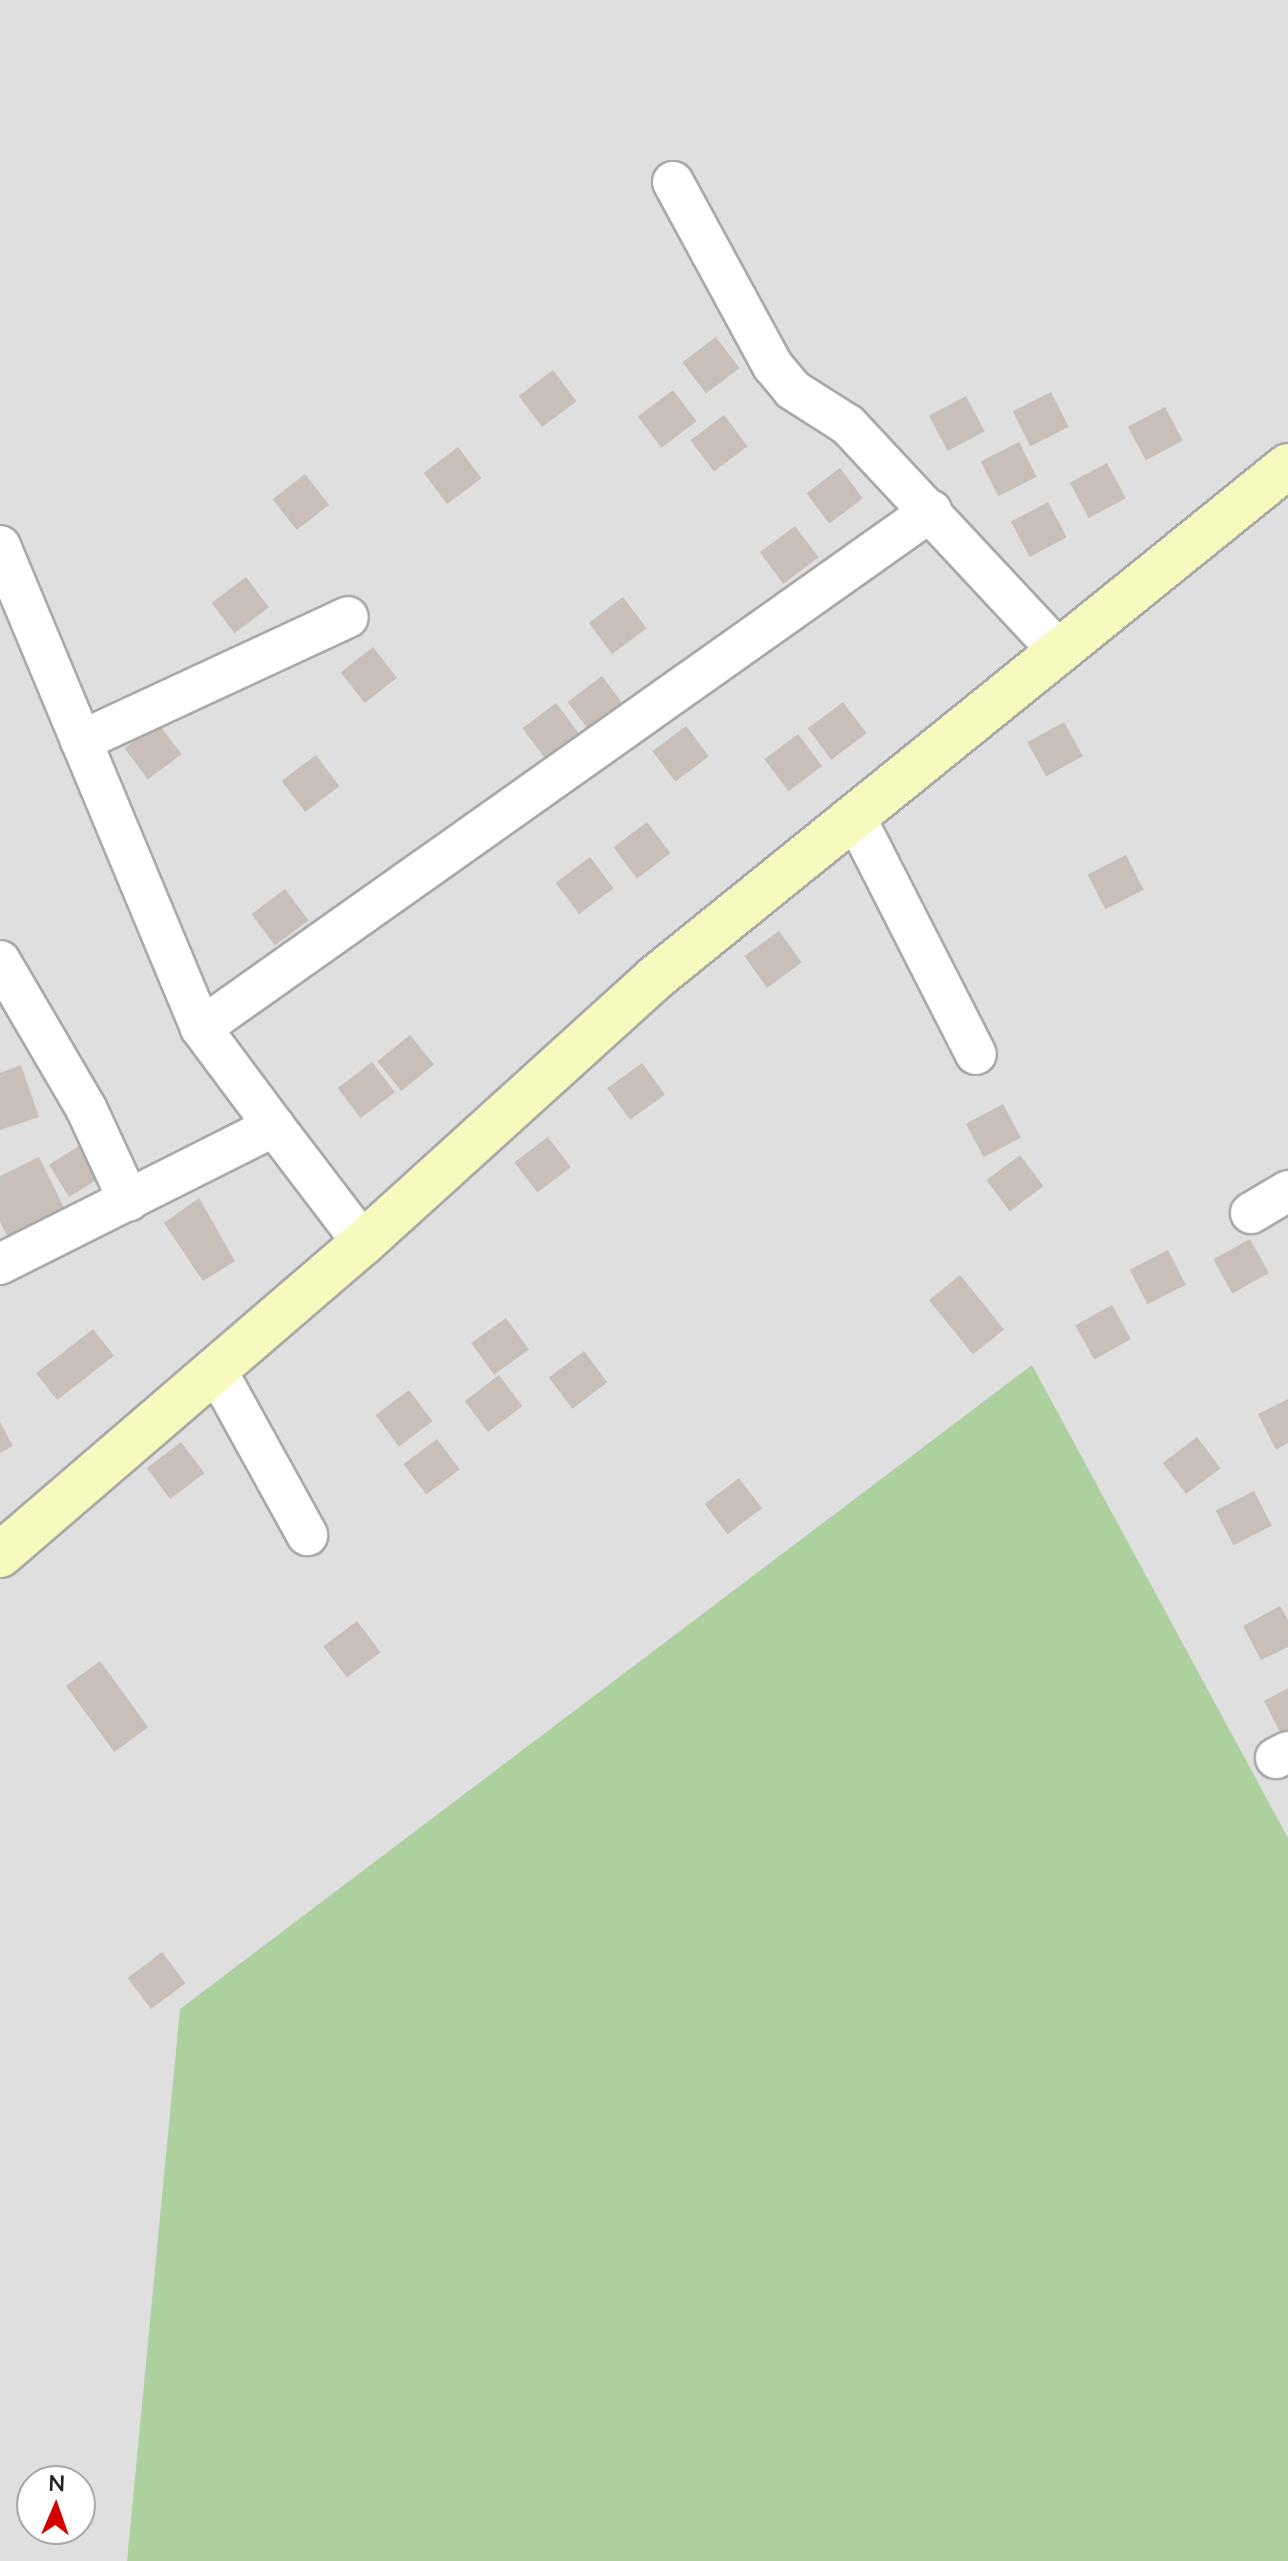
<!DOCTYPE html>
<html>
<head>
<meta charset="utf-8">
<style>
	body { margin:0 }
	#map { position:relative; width:1288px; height:2561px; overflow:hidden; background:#f2efe9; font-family:Lato,sans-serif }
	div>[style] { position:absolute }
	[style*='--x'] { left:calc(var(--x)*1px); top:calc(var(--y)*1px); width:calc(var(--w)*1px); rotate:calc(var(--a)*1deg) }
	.residential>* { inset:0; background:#e0dfdf }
	.forest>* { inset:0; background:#add19e }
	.building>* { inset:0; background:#c7bfb8; transform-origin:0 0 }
	.roads { filter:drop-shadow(2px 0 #a9a9a9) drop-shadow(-2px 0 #a9a9a9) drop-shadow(0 2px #a9a9a9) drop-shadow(0 -2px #a9a9a9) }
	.street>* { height:40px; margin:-20px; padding:0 20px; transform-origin:20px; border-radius:20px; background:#fff }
	.secondary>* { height:44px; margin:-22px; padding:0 22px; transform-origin:22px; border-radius:22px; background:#f7fabf }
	span { translate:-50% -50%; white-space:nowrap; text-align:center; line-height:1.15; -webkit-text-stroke:7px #fff; paint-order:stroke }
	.north { position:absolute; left:16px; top:2465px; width:80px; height:80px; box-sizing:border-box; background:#fff; border:2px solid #a7a7a7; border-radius:50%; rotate:2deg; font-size:22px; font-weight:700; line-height:32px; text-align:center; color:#222 }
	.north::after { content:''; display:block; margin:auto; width:28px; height:36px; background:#d40000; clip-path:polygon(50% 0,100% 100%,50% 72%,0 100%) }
</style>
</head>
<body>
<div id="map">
	<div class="residential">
		<i style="clip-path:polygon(evenodd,0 0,1288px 0,1288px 2561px,0 2561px,0 0,32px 2481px,80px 2481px,80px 2529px,32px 2529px,32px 2481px)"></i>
	</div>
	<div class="forest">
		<i style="clip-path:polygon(1032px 1365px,1288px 1838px,1288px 2561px,127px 2561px,180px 2009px)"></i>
	</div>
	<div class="building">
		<i style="left:716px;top:337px;width:39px;height:42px;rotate:53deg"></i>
		<i style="left:553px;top:370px;width:39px;height:43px;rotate:53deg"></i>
		<i style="left:673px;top:390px;width:39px;height:44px;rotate:53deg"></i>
		<i style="left:1051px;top:392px;width:39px;height:43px;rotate:63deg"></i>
		<i style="left:966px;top:396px;width:40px;height:42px;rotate:62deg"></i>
		<i style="left:1165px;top:407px;width:38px;height:42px;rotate:62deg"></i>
		<i style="left:724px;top:415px;width:39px;height:42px;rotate:53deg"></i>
		<i style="left:1019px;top:442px;width:39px;height:43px;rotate:63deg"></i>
		<i style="left:458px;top:447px;width:39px;height:43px;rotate:53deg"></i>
		<i style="left:1107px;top:463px;width:40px;height:42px;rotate:62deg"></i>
		<i style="left:840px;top:468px;width:38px;height:42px;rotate:53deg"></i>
		<i style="left:305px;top:474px;width:39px;height:41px;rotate:52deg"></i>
		<i style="left:1048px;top:502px;width:40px;height:42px;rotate:62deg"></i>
		<i style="left:795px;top:526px;width:39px;height:44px;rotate:53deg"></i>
		<i style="left:246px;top:577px;width:38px;height:43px;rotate:53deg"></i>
		<i style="left:623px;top:597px;width:39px;height:43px;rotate:53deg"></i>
		<i style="left:373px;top:647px;width:39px;height:41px;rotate:52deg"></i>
		<i style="left:602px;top:676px;width:39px;height:43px;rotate:53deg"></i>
		<i style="left:843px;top:702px;width:39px;height:44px;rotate:53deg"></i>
		<i style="left:556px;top:703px;width:39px;height:42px;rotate:53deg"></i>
		<i style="left:1064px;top:722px;width:39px;height:42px;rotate:61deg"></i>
		<i style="left:158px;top:723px;width:39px;height:42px;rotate:53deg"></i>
		<i style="left:686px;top:726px;width:38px;height:42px;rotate:53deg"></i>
		<i style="left:798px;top:734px;width:40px;height:42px;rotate:53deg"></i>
		<i style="left:316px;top:755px;width:39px;height:43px;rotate:53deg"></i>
		<i style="left:647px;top:822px;width:39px;height:42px;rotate:53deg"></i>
		<i style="left:1126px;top:855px;width:39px;height:43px;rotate:63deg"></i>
		<i style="left:590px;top:857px;width:39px;height:43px;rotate:53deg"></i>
		<i style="left:285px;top:889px;width:39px;height:42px;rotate:53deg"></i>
		<i style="left:779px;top:931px;width:39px;height:43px;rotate:54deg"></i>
		<i style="left:410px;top:1035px;width:38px;height:42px;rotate:51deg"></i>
		<i style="left:372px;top:1062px;width:38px;height:43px;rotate:53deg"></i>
		<i style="left:642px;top:1063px;width:39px;height:43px;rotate:54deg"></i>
		<i style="clip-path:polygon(21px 1065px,39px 1117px,0 1130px,0 1073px)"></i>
		<i style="left:1003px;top:1104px;width:38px;height:42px;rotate:62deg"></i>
		<i style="left:548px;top:1137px;width:38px;height:42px;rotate:53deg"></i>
		<i style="left:82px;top:1144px;width:38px;height:39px;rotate:58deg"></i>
		<i style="left:1020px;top:1155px;width:39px;height:42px;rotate:53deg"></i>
		<i style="clip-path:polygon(39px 1157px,64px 1208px,7px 1236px,0 1222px,0 1176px)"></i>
		<i style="clip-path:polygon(199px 1198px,235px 1261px,203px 1281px,164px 1223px)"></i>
		<i style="left:1250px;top:1239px;width:39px;height:42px;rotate:61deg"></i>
		<i style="left:1168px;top:1250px;width:39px;height:43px;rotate:63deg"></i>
		<i style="left:960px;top:1275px;width:70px;height:40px;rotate:51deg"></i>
		<i style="left:1112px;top:1305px;width:39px;height:42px;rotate:61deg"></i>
		<i style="left:506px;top:1318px;width:39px;height:43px;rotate:54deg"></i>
		<i style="left:93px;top:1329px;width:34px;height:72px;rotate:52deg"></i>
		<i style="left:584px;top:1351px;width:39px;height:44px;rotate:53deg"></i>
		<i style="left:499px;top:1375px;width:39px;height:43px;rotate:53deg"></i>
		<i style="left:409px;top:1390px;width:39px;height:42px;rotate:53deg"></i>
		<i style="clip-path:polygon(1288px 1399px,1288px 1443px,1276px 1450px,1258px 1414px)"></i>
		<i style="clip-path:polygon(0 1422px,13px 1446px,0 1453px)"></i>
		<i style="left:1197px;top:1437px;width:39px;height:43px;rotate:53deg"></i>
		<i style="left:437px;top:1439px;width:38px;height:42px;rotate:53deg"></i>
		<i style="left:181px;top:1442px;width:39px;height:43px;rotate:53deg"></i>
		<i style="left:739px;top:1478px;width:38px;height:43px;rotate:53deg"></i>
		<i style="left:1254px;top:1491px;width:39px;height:43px;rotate:63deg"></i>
		<i style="clip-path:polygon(1280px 1606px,1288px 1620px,1288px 1647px,1261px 1660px,1243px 1626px)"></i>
		<i style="left:357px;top:1621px;width:39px;height:42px;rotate:53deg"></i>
		<i style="left:100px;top:1661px;width:82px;height:42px;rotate:54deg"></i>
		<i style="clip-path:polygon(1288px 1688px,1288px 1733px,1282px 1736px,1264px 1701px)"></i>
		<i style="left:162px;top:1952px;width:39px;height:43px;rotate:53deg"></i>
	</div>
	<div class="roads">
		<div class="street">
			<i style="--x:673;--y:182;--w:209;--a:61.5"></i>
			<i style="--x:773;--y:366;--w:31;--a:50"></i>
			<i style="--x:793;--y:390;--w:65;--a:32.5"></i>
			<i style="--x:848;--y:425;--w:309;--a:47"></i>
			<i style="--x:0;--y:546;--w:522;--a:67.36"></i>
			<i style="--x:201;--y:1028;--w:122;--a:53.3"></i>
			<i style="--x:81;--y:741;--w:294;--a:-24.9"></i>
			<i style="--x:855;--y:817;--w:266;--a:63"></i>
			<i style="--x:0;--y:961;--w:170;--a:59.7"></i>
			<i style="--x:86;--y:1108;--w:102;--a:65.2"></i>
			<i style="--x:201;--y:1028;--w:895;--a:-35.31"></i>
			<i style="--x:1251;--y:1213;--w:43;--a:-30.7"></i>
			<i style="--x:0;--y:1264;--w:307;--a:-26.7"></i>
			<i style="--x:274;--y:1126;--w:147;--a:52.7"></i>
			<i style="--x:215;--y:1368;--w:191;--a:61.1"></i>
			<i style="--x:1276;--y:1758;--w:13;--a:-27"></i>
		</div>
		<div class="secondary">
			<i style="--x:0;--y:1555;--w:479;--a:-40.7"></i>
			<i style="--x:363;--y:1243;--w:394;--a:-42.2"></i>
			<i style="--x:655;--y:978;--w:814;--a:-38.97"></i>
		</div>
	</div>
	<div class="north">N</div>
</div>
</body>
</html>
